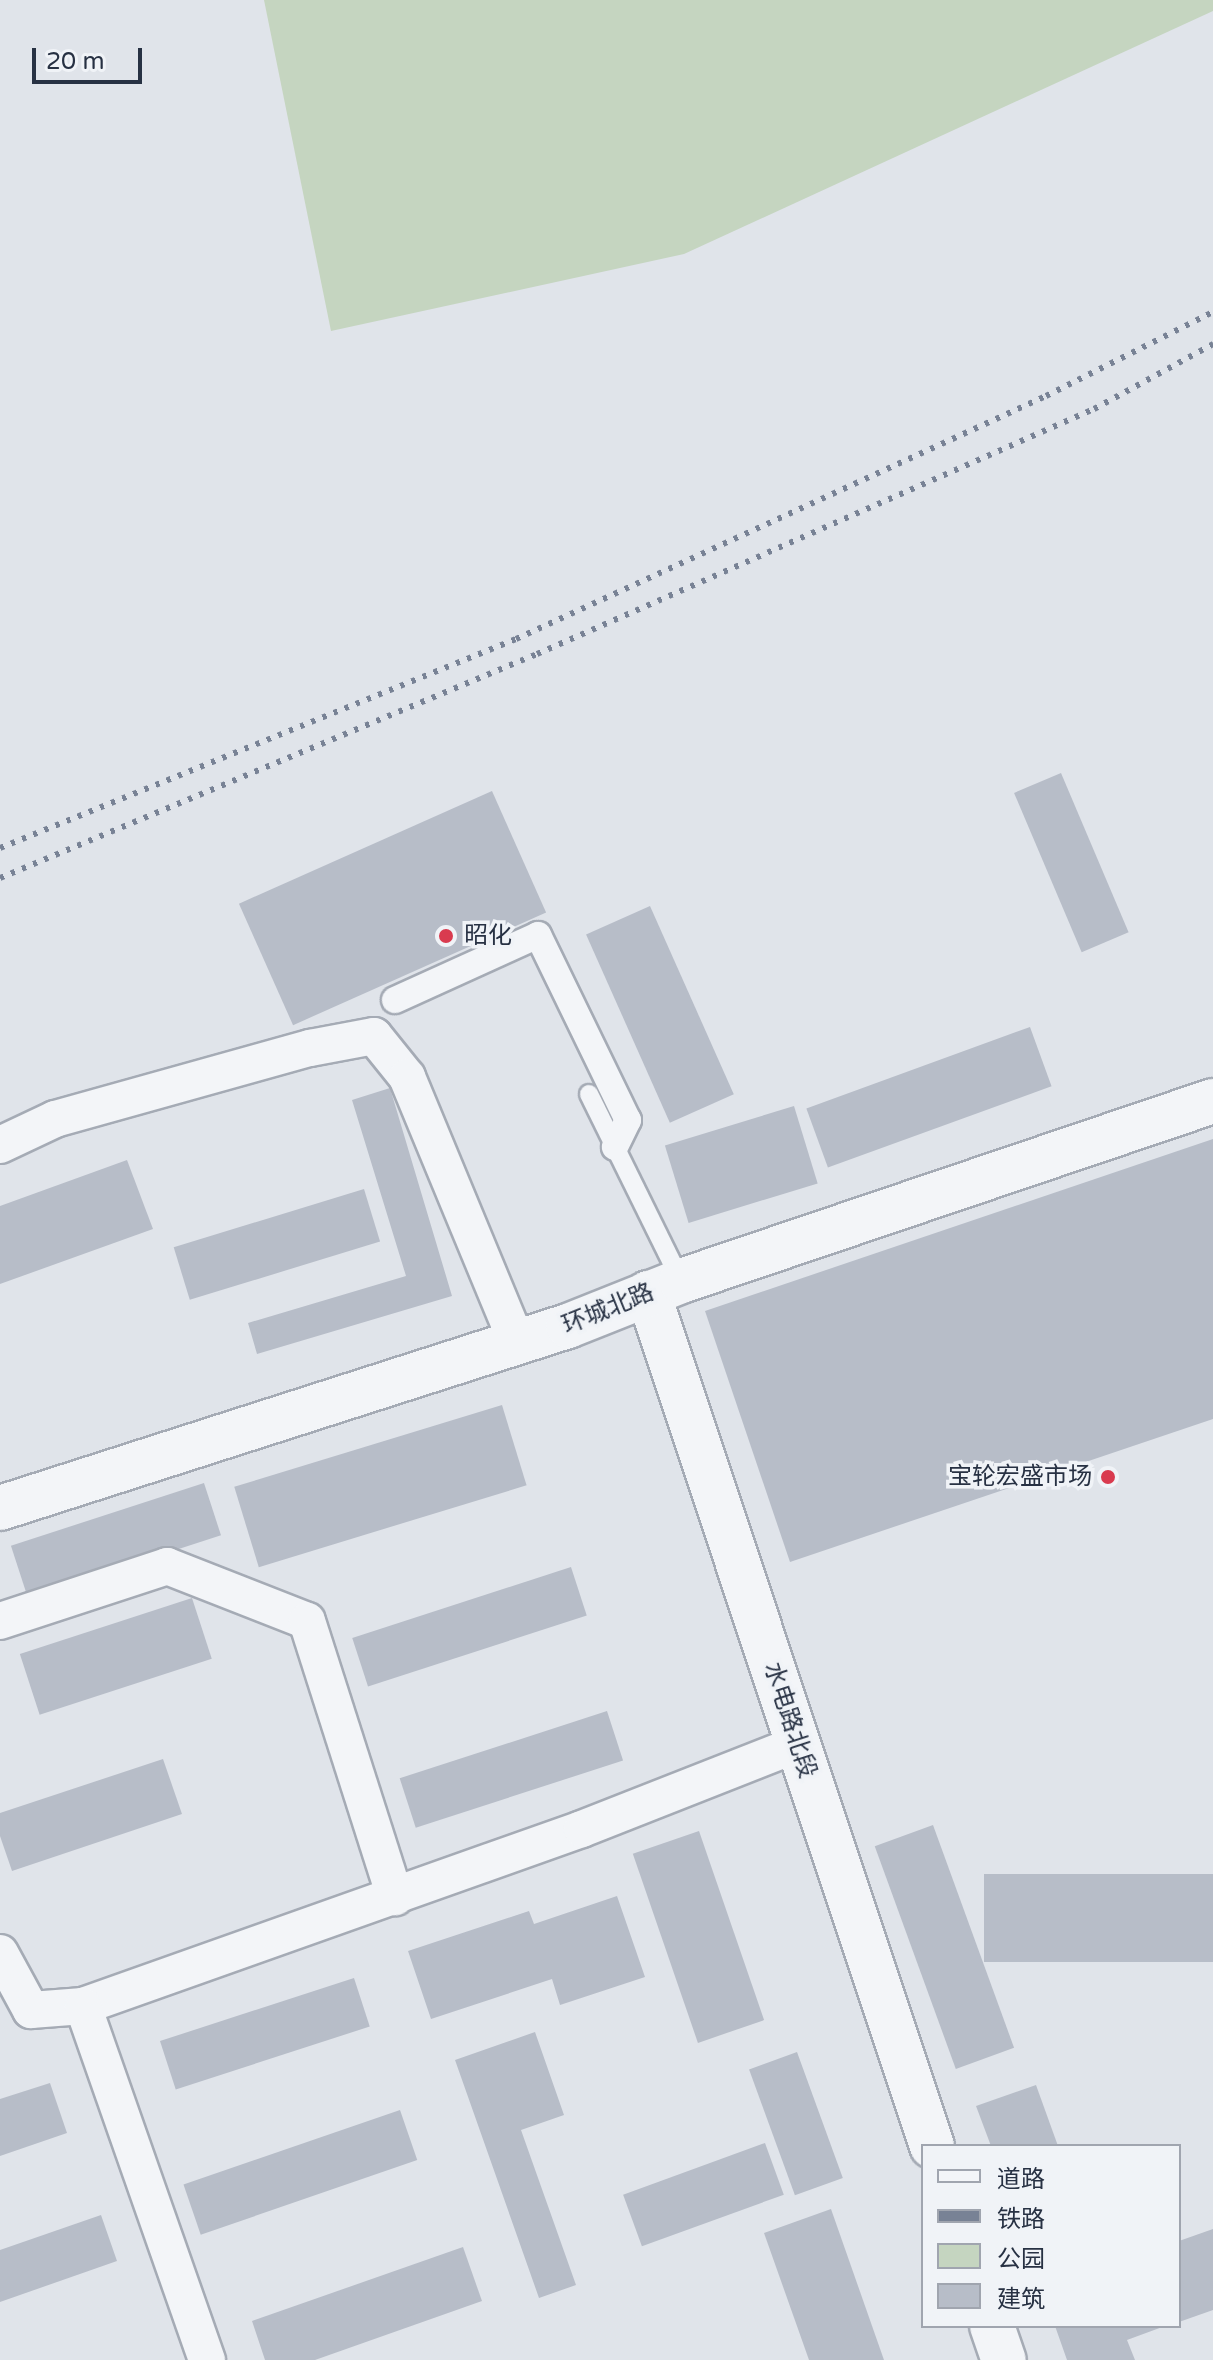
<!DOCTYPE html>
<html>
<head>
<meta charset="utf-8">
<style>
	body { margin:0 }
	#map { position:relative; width:1213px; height:2360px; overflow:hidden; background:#e0e4ea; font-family:"Varela Round","Noto Sans SC",sans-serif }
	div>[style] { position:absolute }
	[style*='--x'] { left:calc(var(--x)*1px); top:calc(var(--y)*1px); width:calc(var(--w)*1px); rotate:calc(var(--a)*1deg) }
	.green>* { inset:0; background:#c5d5c0 }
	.building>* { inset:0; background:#b7bdc8; transform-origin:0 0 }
	.roads { filter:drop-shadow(2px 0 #a5abb5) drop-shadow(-2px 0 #a5abb5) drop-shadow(0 2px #a5abb5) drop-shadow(0 -2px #a5abb5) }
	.service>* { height:18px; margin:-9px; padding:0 9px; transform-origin:9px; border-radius:9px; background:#f3f5f8 }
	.pedestrian>* { height:26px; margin:-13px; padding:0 13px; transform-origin:13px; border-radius:13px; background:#f3f5f8 }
	.minor>* { height:36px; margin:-18px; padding:0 18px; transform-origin:18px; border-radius:18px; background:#f3f5f8 }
	.tertiary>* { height:44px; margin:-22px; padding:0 22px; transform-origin:22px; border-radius:22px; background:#f3f5f8 }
	.rail>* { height:6px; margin-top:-3px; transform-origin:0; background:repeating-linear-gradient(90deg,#788295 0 4px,transparent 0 12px) }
	.dots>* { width:22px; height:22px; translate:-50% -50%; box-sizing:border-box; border:4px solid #f0f3f7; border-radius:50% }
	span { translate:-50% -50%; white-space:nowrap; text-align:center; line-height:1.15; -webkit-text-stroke:7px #f0f3f7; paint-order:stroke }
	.poi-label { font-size:24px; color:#273143 }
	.left { translate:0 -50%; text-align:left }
	.right { translate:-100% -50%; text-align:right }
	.street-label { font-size:24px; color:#273143 }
	.legend { position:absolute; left:921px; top:2144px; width:260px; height:184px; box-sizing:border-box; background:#f0f3f7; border:2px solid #a0a5af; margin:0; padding:10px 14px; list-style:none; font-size:24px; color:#273143 }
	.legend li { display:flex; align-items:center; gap:16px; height:40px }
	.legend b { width:40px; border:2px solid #a0a5af }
	.scale { position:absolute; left:32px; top:48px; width:110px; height:36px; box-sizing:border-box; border:4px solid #273143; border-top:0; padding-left:10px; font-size:24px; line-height:28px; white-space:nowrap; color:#273143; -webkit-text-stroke:6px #f0f3f7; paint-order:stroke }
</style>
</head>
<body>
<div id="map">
	<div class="green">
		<i style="clip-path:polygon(264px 0,1213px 0,1213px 11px,684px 254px,331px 331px)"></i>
	</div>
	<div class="building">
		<i style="left:1061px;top:773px;width:173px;height:51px;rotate:67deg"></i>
		<i style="left:492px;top:791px;width:133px;height:277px;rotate:66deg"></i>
		<i style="left:650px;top:906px;width:206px;height:70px;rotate:66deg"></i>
		<i style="left:1030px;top:1027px;width:63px;height:238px;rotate:70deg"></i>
		<i style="clip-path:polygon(390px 1088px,452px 1296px,257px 1354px,248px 1323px,406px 1276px,352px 1100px)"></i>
		<i style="left:794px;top:1106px;width:81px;height:135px;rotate:73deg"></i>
		<i style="clip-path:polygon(1213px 1139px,1213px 1419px,790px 1562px,705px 1311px)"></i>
		<i style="clip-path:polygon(127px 1160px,153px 1229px,0 1284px,0 1206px)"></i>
		<i style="left:364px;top:1189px;width:55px;height:199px;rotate:73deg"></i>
		<i style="left:502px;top:1405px;width:84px;height:280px;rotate:73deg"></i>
		<i style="left:204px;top:1483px;width:55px;height:203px;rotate:72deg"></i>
		<i style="left:571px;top:1567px;width:51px;height:230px;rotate:72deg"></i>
		<i style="left:192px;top:1598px;width:64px;height:181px;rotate:72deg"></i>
		<i style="left:607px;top:1711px;width:52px;height:218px;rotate:72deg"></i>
		<i style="clip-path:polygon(163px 1759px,182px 1814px,12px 1871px,0 1836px,0 1813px)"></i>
		<i style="left:933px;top:1825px;width:237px;height:62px;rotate:70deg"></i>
		<i style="left:699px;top:1831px;width:200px;height:70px;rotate:71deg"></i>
		<i style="left:1213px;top:1874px;width:88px;height:229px;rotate:90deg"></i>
		<i style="clip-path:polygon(617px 1896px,645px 1977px,560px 2005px,552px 1979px,431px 2019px,408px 1951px,529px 1911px,534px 1924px)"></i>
		<i style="left:354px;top:1978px;width:51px;height:204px;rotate:72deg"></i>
		<i style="clip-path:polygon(535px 2032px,564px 2115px,521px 2130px,576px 2285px,539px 2298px,455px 2060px)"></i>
		<i style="left:797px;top:2052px;width:134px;height:51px;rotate:70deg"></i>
		<i style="clip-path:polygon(50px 2083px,67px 2133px,0 2156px,0 2099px)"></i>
		<i style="clip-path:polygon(1036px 2085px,1058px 2146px,991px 2146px,976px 2106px)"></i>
		<i style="left:400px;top:2110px;width:53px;height:229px;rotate:71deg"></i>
		<i style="left:765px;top:2143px;width:55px;height:151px;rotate:70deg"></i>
		<i style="clip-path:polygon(831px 2209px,884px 2360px,809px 2360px,764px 2233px)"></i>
		<i style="clip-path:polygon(101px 2215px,117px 2261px,0 2302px,0 2250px)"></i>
		<i style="clip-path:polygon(1213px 2229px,1213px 2310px,1179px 2322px,1179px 2241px)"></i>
		<i style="clip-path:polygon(463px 2247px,482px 2301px,315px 2360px,265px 2360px,252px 2321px)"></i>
		<i style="clip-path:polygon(1055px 2326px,1165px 2326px,1127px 2340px,1135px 2360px,1067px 2360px)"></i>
	</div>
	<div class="roads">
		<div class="service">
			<i style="--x:589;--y:1094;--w:208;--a:63.8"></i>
		</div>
		<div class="pedestrian">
			<i style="--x:395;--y:1000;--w:157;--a:-24.4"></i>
			<i style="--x:538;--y:935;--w:206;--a:64.1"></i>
			<i style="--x:628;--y:1120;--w:30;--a:116"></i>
		</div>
		<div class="minor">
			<i style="--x:0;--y:1145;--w:61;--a:-25.3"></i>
			<i style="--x:55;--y:1119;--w:265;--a:-15.6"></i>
			<i style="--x:310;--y:1048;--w:65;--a:-10.6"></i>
			<i style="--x:374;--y:1036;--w:53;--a:51.2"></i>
			<i style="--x:407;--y:1077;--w:287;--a:67.5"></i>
			<i style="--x:0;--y:1621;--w:176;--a:-18.2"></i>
			<i style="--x:167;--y:1566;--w:150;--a:21.4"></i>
			<i style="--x:307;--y:1621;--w:290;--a:72.3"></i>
			<i style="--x:0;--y:1953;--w:65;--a:61.5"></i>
			<i style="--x:31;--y:2010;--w:52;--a:-4.4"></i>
			<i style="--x:83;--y:2006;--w:529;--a:-19.53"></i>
			<i style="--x:582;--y:1829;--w:232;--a:-21.5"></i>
			<i style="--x:83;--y:2006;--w:375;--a:70.7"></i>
		</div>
		<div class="tertiary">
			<i style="--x:648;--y:1293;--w:899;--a:71.59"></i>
			<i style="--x:0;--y:1508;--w:596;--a:-17.77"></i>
			<i style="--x:568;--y:1326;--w:122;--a:-21.7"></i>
			<i style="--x:681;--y:1281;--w:562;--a:-18.69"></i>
			<i style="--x:992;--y:2326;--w:36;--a:71"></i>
		</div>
	</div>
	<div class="rail">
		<i style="--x:0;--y:848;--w:557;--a:-22.05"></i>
		<i style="--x:516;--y:639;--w:583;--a:-24.63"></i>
		<i style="--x:1046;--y:396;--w:187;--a:-26.7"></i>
		<i style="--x:0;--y:878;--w:582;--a:-22.64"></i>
		<i style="--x:537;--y:654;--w:609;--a:-23.74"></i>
		<i style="--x:1094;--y:409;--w:136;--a:-28.6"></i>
	</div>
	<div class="dots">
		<i style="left:446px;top:936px;background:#d93b4f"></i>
		<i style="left:1108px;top:1477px;background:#d93b4f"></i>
	</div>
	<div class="poi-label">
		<span class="left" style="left:464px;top:936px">昭化</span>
		<span class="right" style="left:1092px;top:1477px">宝轮宏盛市场</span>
	</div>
	<div class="street-label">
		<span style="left:608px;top:1309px;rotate:-22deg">环城北路</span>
		<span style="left:790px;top:1720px;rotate:72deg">水电路北段</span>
	</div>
	<ul class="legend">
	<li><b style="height:10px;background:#f3f5f8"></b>道路</li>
	<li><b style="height:10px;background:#788295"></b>铁路</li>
	<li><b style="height:22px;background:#c5d5c0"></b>公园</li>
	<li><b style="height:22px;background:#b7bdc8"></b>建筑</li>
	</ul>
	<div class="scale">20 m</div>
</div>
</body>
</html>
